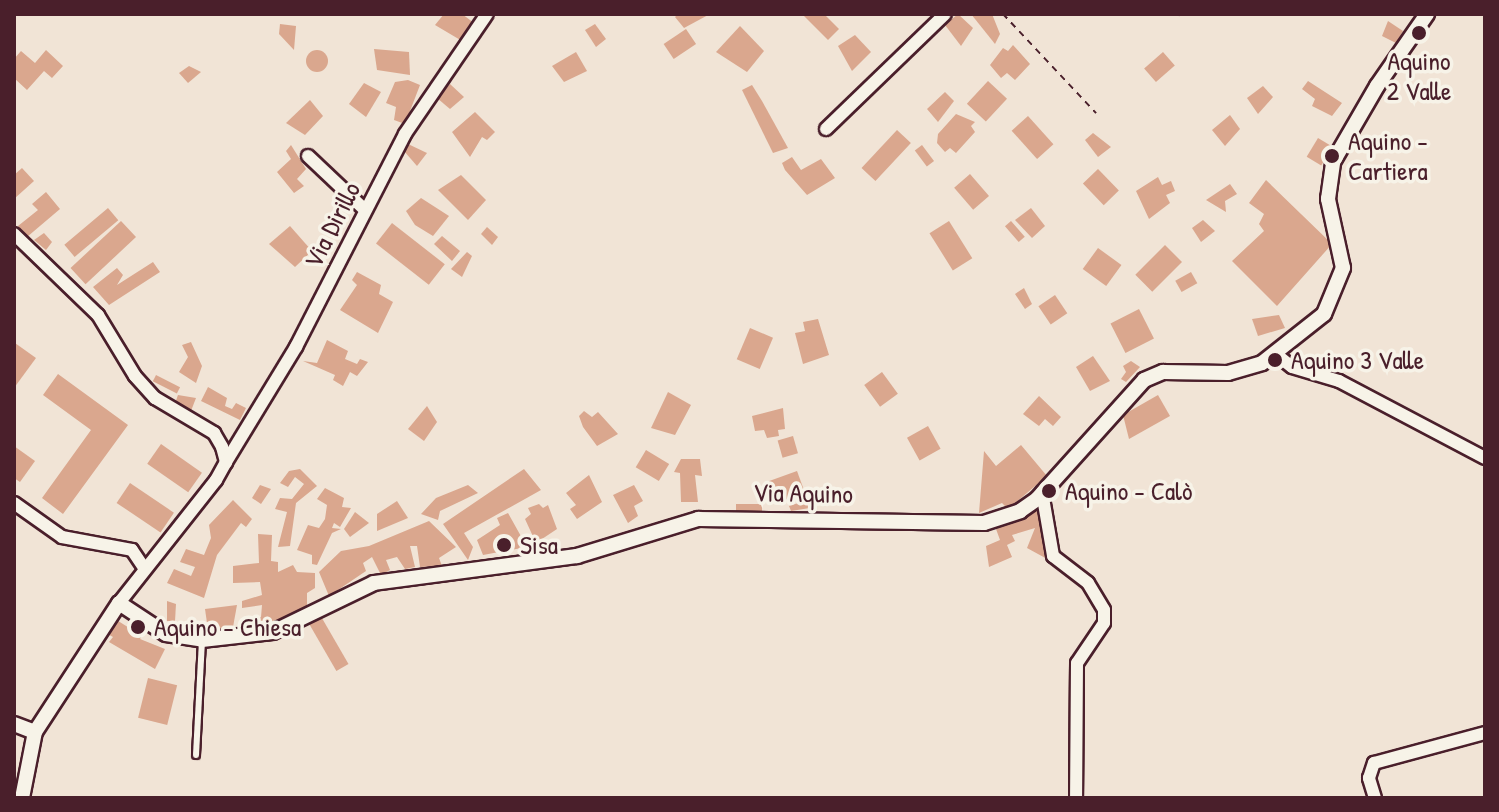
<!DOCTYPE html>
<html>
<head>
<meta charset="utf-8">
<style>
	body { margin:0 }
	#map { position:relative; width:1499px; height:812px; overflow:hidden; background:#f1e4d6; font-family:"Patrick Hand",sans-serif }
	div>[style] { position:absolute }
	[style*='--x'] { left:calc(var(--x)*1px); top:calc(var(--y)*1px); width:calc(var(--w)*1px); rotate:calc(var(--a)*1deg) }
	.building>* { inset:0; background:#daa78e; transform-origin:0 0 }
	.round { border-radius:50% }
	.path>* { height:2px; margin-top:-1px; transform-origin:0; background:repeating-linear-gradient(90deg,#4a1f2b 0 6px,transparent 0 12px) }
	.roads { filter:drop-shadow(2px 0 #4a1f2b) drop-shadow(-2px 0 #4a1f2b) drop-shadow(0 2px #4a1f2b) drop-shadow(0 -2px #4a1f2b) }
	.service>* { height:6px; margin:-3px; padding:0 3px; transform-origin:3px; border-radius:3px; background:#f7f3e8 }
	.minor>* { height:12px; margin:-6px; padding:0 6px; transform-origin:6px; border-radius:6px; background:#f7f3e8 }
	.tertiary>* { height:14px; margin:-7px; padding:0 7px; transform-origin:7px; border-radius:7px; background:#f7f3e8 }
	.dots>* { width:22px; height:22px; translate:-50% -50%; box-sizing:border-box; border:4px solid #f7f3e8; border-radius:50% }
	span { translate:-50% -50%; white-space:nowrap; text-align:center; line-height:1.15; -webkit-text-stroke:7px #f7f3e8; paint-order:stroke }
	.poi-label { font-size:26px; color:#4a1f2b }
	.left { translate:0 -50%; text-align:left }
	.street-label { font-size:26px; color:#4a1f2b }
	.frame { position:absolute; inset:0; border:16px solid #4a1f2b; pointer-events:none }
</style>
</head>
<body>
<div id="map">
	<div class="building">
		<i style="clip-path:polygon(444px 14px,462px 14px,474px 23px,462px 41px,435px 25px)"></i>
		<i style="clip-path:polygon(678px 14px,710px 14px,684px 28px,675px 17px)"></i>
		<i style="clip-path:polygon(802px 14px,824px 14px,839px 29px,828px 40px)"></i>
		<i style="clip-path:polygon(958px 14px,973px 28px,961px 46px,945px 25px)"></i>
		<i style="clip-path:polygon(971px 14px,992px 14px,1000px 34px,995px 44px)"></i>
		<i style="clip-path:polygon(1388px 21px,1403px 31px,1396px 43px,1382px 36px)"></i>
		<i style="clip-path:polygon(280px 24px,296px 26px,294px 50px,279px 34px)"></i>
		<i style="clip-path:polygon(595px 24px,606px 39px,596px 47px,585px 30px)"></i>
		<i style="clip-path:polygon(740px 26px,764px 51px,747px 72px,716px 52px)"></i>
		<i style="left:686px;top:29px;width:18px;height:27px;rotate:56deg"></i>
		<i style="clip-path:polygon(855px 35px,871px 52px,852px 71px,838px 46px)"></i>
		<i style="clip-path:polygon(1013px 45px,1030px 64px,1015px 80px,1007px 73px,1001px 78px,990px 65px,1003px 48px,1008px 51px)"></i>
		<i style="clip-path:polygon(374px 49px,409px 52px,410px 75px,377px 70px)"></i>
		<i style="clip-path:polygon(46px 50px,63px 66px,52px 78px,44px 71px,27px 90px,14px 78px,14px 59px,21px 51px,35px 63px)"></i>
		<i class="round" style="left:306px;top:50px;width:22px;height:22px"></i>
		<i style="clip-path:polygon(576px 52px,587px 71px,564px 82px,552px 66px)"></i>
		<i style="left:1163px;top:52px;width:18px;height:25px;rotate:49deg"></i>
		<i style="clip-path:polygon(189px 66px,201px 72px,188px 83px,179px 73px)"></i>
		<i style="clip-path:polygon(408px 80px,420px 85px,405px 124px,394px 120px,396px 107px,386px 103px,395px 82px)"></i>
		<i style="left:988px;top:81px;width:26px;height:31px;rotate:43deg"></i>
		<i style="clip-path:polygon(1308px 81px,1342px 103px,1332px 116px,1312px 106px,1315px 99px,1302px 89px)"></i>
		<i style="clip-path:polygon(364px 83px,381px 92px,366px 117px,349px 104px)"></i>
		<i style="clip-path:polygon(450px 84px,464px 97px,450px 109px,437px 98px)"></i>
		<i style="clip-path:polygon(752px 85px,762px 101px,788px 148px,773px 153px,742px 90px)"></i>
		<i style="clip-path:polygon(1263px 86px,1273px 97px,1258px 114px,1247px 98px)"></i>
		<i style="clip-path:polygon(945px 92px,954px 101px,938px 122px,927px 109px)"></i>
		<i style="clip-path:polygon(310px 100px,323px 116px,305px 135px,286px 123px)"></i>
		<i style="clip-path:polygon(475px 112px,495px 132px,487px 140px,482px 137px,470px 157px,452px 132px)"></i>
		<i style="clip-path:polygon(956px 114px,975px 122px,971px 126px,975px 132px,956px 153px,950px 148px,945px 152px,937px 143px,938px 134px)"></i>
		<i style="clip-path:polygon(1230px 115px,1240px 129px,1225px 146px,1212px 130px)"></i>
		<i style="left:1028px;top:116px;width:38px;height:22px;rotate:48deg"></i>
		<i style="left:897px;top:130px;width:19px;height:52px;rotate:43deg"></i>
		<i style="clip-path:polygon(1093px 133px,1111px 147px,1098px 157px,1085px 140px)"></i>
		<i style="left:1318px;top:138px;width:17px;height:22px;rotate:31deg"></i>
		<i style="clip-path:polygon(408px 144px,427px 153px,417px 166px,404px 151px)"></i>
		<i style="clip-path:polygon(291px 145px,306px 169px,297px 179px,304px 186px,294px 193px,277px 172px,291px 159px,286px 151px)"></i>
		<i style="left:922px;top:145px;width:20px;height:9px;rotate:53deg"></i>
		<i style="clip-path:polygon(792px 157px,801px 170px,821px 159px,835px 178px,807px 195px,785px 170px,782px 163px)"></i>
		<i style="clip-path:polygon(22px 168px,34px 181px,14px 199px,14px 175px)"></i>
		<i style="left:1098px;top:169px;width:30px;height:21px;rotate:46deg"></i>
		<i style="left:970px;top:174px;width:29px;height:21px;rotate:49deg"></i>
		<i style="clip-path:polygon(461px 175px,486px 200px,468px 220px,438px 190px)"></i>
		<i style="clip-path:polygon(1158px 177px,1162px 185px,1171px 181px,1175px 191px,1166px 195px,1170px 203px,1149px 219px,1136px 191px)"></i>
		<i style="clip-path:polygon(1266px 180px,1332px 244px,1277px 306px,1232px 261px,1264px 231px,1259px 224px,1264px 214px,1249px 203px)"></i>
		<i style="clip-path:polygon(1230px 184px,1237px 194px,1225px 201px,1226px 212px,1206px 200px)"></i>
		<i style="clip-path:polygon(46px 192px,60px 209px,27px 237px,18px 226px,38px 210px,32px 204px)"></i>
		<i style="clip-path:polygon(421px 198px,449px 216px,433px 236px,415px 225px,406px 211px)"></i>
		<i style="left:108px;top:208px;width:16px;height:57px;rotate:50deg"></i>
		<i style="clip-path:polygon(1031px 208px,1045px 226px,1032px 238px,1015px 220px)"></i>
		<i style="clip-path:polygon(1203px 220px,1215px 231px,1201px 242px,1192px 228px)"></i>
		<i style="left:121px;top:221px;width:22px;height:69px;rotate:47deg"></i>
		<i style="left:949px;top:221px;width:44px;height:23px;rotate:58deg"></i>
		<i style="left:1011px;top:221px;width:21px;height:8px;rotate:49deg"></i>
		<i style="left:392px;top:223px;width:67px;height:26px;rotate:38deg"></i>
		<i style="clip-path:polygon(290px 226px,312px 251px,295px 267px,269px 244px)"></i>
		<i style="clip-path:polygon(487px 227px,498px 237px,492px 245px,481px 234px)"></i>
		<i style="clip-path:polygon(44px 233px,52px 242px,46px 250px,34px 240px)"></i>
		<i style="clip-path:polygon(442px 236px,460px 251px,452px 261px,434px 244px)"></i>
		<i style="left:1165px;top:245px;width:24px;height:42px;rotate:45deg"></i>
		<i style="left:1098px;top:248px;width:29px;height:26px;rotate:36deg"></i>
		<i style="clip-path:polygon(467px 252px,472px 256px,462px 277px,451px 269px)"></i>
		<i style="clip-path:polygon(153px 262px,160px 272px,109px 305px,93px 287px,117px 268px,123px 275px,117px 285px)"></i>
		<i style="clip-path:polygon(357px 272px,381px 285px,379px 294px,393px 302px,378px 333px,340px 310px,357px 285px,352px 280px)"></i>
		<i style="left:1191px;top:272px;width:13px;height:18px;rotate:61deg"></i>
		<i style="clip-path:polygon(1024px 288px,1032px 304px,1025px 309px,1015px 294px)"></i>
		<i style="left:1055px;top:295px;width:22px;height:20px;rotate:56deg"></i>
		<i style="left:1139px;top:309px;width:33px;height:32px;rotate:63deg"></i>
		<i style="clip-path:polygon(1279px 315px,1285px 328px,1258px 336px,1252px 319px)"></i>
		<i style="clip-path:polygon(818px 319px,829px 355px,803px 364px,795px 333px,805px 331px,803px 322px)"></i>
		<i style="left:750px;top:328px;width:25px;height:34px;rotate:23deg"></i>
		<i style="clip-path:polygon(327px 340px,348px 351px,345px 359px,357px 364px,360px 359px,368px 362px,357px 376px,350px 372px,343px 386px,333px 380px,335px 375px,303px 361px,317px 363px)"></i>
		<i style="clip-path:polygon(191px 342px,202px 366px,196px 383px,179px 372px,188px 357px,182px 345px)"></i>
		<i style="clip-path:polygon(15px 343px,36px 358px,14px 388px,14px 344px)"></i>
		<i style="clip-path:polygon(1093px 356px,1110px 381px,1090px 391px,1076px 367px)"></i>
		<i style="clip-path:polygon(1131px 361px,1140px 367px,1126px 382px,1121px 379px,1126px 372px,1123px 366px)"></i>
		<i style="left:882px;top:372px;width:27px;height:22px;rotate:54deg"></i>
		<i style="clip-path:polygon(58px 374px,128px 425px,63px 514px,42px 498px,91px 430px,43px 395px)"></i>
		<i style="left:156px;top:375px;width:27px;height:7px;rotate:27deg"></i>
		<i style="clip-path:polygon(208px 387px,227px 398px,225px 406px,232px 409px,236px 403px,246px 408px,240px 420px,201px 401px)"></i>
		<i style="clip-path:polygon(668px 392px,691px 405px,675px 435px,651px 428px)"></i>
		<i style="clip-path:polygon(178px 395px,196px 398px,191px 411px,174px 406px)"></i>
		<i style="clip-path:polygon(1158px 395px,1170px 416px,1129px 439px,1123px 415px)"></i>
		<i style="clip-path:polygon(1039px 396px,1061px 417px,1053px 426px,1045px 419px,1039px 426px,1023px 414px)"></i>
		<i style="clip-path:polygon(427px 406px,437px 422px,424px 441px,408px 429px)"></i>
		<i style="clip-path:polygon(783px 408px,785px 429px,778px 430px,779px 436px,767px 438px,764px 430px,755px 431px,752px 416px)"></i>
		<i style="clip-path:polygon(584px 411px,592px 417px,598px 412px,618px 434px,597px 446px,583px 427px,579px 416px)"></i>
		<i style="left:928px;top:426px;width:26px;height:24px;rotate:61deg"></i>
		<i style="left:793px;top:436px;width:18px;height:16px;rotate:74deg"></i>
		<i style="left:161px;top:444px;width:50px;height:24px;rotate:35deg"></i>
		<i style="clip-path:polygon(1021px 445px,1047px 476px,1008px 509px,1002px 503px,979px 513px,984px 451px,996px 466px)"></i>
		<i style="clip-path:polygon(14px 446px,35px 461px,20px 482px,14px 478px)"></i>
		<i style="left:646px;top:450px;width:27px;height:20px;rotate:31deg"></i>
		<i style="clip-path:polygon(681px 459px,700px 459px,702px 476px,695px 475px,698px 502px,681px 502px,680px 473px,674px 472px)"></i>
		<i style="clip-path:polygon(300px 469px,317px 486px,296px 503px,290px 546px,278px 547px,287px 512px,275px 509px,280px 498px,292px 499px,304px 484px,295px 477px,288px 487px,280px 483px,289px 471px)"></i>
		<i style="clip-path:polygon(524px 469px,541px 490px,464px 533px,473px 547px,468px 560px,443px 524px)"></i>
		<i style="left:797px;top:471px;width:23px;height:31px;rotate:70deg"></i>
		<i style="clip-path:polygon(589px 475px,602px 502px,577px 519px,570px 509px,576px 505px,566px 493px)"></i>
		<i style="left:130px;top:483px;width:53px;height:24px;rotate:34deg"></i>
		<i style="clip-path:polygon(260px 485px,271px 489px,261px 504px,252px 498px)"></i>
		<i style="clip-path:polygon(468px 485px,478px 493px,440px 511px,438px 520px,421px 514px,436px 498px)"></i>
		<i style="clip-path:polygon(634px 485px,643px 501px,634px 506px,638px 516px,628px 523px,613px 495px)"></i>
		<i style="clip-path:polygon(325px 488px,344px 498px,342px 507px,351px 508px,340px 527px,334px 523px,332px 528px,341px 529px,332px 533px,317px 565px,312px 564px,312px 555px,297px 550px,308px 525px,319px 528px,325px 519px,327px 505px,317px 499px)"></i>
		<i style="clip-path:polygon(814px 498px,816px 507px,791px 511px,789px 506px)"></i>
		<i style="clip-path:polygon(233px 500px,252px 519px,246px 527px,241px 523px,217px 555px,204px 598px,167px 583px,174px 569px,191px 576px,195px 567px,180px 562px,186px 549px,204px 555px,211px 538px,209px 525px)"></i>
		<i style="clip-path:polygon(397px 501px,408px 518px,377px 531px,377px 514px)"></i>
		<i style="clip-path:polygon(539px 504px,543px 508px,548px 505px,557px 529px,536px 543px,525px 519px,531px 514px,528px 508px)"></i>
		<i style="left:736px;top:504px;width:26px;height:7px"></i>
		<i style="clip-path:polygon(1046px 507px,1049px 560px,1027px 548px,1035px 528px,1012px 535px,1015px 541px,1007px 545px,1012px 557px,989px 567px,986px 546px,1000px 540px,996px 529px)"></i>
		<i style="clip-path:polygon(355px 512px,369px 523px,350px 537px,344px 529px)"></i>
		<i style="clip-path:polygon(508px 513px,527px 547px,483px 555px,477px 540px,500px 525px,497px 518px)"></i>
		<i style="clip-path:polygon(429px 521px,456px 547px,439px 558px,442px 566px,420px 567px,417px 546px,410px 546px,415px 567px,405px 569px,397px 557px,386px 560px,390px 570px,381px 575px,372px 557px,363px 563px,366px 571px,329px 596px,319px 572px,341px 551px,369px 546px)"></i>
		<i style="clip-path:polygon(258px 534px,272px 535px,271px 561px,278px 562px,278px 572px,293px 565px,297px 572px,315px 573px,315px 588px,307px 593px,307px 610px,277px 624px,251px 627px,248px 621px,261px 617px,262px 605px,242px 608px,242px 601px,262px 595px,260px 582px,233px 583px,233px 566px,259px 563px)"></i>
		<i style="clip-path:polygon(167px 601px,176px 604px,175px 621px,167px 621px)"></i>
		<i style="clip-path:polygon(237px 605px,233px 627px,208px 630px,205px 609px)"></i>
		<i style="left:319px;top:613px;width:59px;height:14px;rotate:60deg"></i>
		<i style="clip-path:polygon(115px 619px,142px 636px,140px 639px,165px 649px,155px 669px,109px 642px,113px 637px,106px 633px)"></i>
		<i style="left:148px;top:678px;width:30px;height:41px;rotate:14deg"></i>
	</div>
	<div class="path">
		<i style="--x:1003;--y:14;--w:136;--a:46.8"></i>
		<i style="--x:1179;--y:14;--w:2;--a:63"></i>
	</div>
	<div class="roads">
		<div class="service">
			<i style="--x:196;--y:755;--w:115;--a:-87"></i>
		</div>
		<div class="minor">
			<i style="--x:826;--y:129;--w:165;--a:-44"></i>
			<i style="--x:308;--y:156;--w:76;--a:43.4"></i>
			<i style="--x:14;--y:234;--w:117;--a:44"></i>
			<i style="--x:98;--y:315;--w:71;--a:58.8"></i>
			<i style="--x:135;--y:376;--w:30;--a:48"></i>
			<i style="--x:155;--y:398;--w:69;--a:30.7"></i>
			<i style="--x:214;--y:433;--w:16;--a:60"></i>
			<i style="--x:222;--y:447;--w:16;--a:75"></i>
			<i style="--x:226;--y:462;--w:21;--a:119"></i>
			<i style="--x:216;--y:480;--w:157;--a:128.3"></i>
			<i style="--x:1277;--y:355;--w:19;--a:39"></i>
			<i style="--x:1292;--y:367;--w:49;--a:16.6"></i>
			<i style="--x:1339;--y:381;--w:165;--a:27.8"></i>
			<i style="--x:226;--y:462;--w:135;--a:-58.7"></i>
			<i style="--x:296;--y:347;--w:239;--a:-62.9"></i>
			<i style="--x:405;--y:134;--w:145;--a:-55.7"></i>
			<i style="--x:1042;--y:492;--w:65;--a:80.2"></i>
			<i style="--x:1053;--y:556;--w:44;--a:37.6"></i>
			<i style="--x:1088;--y:583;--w:31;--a:59"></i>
			<i style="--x:1104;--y:610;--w:13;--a:90"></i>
			<i style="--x:1104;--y:623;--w:48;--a:124"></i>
			<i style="--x:1077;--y:663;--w:135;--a:90.4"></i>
			<i style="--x:14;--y:503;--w:59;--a:35.3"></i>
			<i style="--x:62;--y:537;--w:71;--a:10.5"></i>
			<i style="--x:132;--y:550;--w:22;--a:56"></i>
			<i style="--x:1375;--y:798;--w:21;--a:-107"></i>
			<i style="--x:1369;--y:778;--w:16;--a:-72"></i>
			<i style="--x:1374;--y:763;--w:115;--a:-15.1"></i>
		</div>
		<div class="tertiary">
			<i style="--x:14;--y:724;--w:22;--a:21"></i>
			<i style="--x:22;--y:798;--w:67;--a:-78.9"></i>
			<i style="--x:35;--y:732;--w:154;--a:-56.9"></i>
			<i style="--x:119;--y:603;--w:56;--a:33.4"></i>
			<i style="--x:166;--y:634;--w:36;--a:9"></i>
			<i style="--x:202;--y:640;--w:71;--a:-6.4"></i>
			<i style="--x:273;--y:632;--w:112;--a:-25.9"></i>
			<i style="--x:374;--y:583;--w:205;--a:-7.6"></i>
			<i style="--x:577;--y:556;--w:127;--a:-17"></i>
			<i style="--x:698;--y:519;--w:286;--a:0.8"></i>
			<i style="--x:984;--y:523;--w:38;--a:-18"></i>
			<i style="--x:1020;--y:511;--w:21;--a:-35"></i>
			<i style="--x:1037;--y:499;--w:160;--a:-48"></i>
			<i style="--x:1144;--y:380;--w:21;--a:-23"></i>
			<i style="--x:1163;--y:372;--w:65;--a:0.9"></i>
			<i style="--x:1228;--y:373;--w:35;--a:-16"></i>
			<i style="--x:1262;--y:363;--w:79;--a:-38.3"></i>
			<i style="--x:1324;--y:314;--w:50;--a:-67.6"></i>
			<i style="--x:1343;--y:268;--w:71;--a:-102.3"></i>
			<i style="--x:1328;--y:199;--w:37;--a:-82"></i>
			<i style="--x:1333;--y:162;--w:88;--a:-59.9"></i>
			<i style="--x:1377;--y:86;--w:88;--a:-55.2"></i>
		</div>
	</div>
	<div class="dots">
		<i style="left:1419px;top:33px;background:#4a1f2b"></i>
		<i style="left:1332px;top:156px;background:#4a1f2b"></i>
		<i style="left:1275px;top:360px;background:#4a1f2b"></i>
		<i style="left:1049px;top:491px;background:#4a1f2b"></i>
		<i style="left:504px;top:545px;background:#4a1f2b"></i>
		<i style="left:138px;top:627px;background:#4a1f2b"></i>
	</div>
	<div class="poi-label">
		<span style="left:1419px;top:76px">Aquino<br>2 Valle</span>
		<span class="left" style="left:1348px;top:156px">Aquino -<br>Cartiera</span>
		<span class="left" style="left:1291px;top:360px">Aquino 3 Valle</span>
		<span class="left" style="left:1065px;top:491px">Aquino - Calò</span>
		<span class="left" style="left:520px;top:545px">Sisa</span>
		<span class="left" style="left:154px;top:627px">Aquino - Chiesa</span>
	</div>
	<div class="street-label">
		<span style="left:332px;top:225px;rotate:-63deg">Via Dirillo</span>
		<span style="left:803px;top:493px;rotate:1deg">Via Aquino</span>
	</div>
	<div class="frame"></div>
</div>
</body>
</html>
